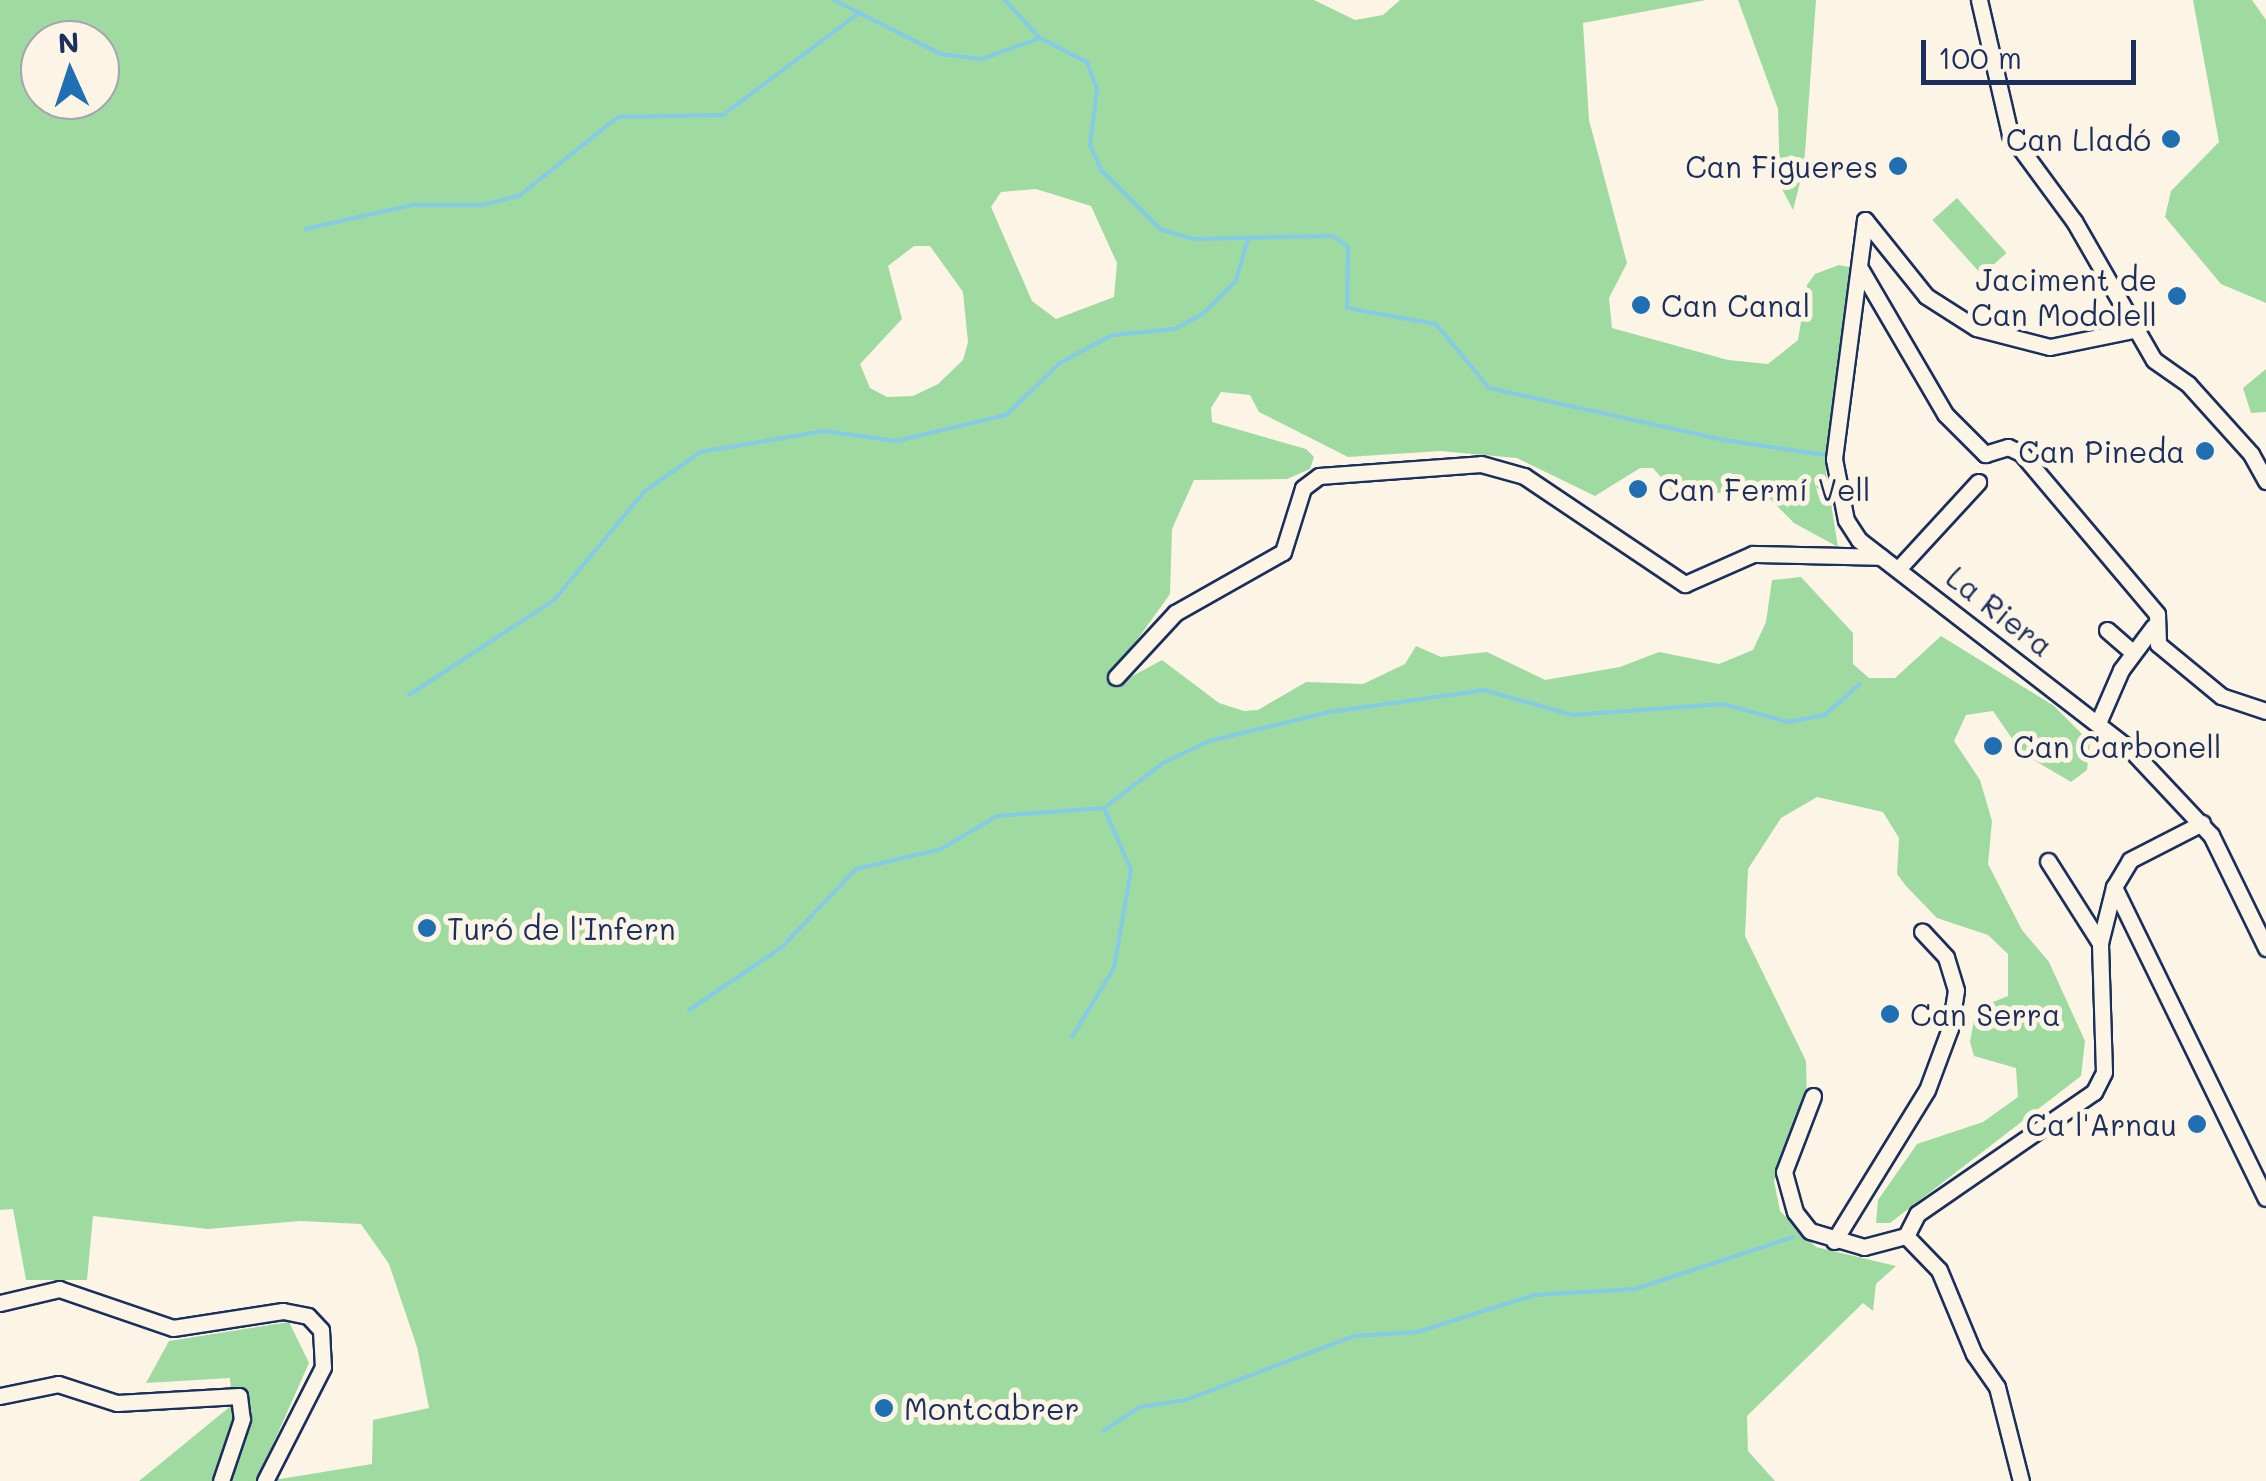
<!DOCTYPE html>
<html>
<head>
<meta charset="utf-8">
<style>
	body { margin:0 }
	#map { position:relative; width:2266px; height:1481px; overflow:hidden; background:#fcf5e5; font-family:Mali,sans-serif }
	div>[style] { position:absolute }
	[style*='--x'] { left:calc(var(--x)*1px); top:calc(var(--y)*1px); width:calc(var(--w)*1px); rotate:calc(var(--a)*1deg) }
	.green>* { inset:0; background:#9fdaa0; transform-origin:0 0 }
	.stream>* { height:4px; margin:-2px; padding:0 2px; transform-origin:2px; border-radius:2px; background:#85cbe6 }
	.roads { filter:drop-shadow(2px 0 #1b2f5e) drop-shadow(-2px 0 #1b2f5e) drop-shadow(0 2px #1b2f5e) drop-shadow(0 -2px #1b2f5e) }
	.minor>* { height:15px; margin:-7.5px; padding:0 7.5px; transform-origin:7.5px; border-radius:7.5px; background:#fcf5e5 }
	.dots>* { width:28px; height:28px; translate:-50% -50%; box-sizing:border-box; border:5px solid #fcf5e5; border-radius:50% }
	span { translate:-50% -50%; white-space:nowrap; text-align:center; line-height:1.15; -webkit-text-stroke:10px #fcf5e5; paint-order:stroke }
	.poi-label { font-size:30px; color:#1b2f5e }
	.right { translate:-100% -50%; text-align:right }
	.left { translate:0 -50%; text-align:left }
	.street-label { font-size:30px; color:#1b2f5e }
	.north { position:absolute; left:20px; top:20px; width:100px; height:100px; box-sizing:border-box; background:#fcf5e5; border:2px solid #a2a6af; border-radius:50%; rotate:357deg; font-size:28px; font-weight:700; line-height:40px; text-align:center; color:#1b2f5e }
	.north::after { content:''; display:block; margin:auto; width:35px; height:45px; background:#1f6fb2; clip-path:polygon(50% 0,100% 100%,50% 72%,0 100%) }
	.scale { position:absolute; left:1921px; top:40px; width:215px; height:45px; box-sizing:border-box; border:5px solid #1b2f5e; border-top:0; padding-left:12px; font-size:30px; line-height:35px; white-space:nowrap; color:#1b2f5e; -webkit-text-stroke:8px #fcf5e5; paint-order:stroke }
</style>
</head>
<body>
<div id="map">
	<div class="green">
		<i style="clip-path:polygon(evenodd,0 0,1314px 0,1355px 20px,1383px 15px,1400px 0,1706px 0,1583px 23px,1589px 120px,1627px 263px,1609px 298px,1612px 328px,1728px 360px,1768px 364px,1798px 340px,1807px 285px,1815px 274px,1839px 265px,1854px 268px,1826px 473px,1838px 547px,1794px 523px,1754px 483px,1698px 499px,1672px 490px,1653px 468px,1640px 468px,1595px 496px,1517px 458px,1440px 451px,1348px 457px,1259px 412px,1250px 395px,1221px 392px,1211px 408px,1212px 422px,1306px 449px,1314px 457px,1310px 469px,1287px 479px,1194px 480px,1172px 529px,1170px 594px,1109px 679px,1127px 679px,1162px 660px,1219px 703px,1244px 711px,1258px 710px,1306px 682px,1363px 684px,1405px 664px,1416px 646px,1441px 657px,1487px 652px,1545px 680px,1620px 667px,1659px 652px,1719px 664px,1753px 650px,1766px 622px,1772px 580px,1801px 577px,1853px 633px,1853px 664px,1869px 678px,1895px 678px,1941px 636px,2054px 706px,2090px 742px,2087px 770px,2071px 782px,2022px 753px,1993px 711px,1966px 715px,1954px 741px,1980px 780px,1992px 821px,1988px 864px,2022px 930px,2049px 962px,2085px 1041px,2081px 1076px,1890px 1223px,1876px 1223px,1878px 1200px,1917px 1144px,1983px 1122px,2018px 1097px,2016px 1068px,1974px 1056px,1970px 1042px,1976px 1009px,2008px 996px,2008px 954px,1988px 935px,1937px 918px,1906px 886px,1897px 874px,1899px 838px,1883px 812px,1817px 797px,1781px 818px,1748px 869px,1745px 936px,1806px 1061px,1807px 1101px,1774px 1181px,1780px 1211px,1816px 1247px,1896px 1266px,1876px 1284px,1873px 1311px,1863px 1303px,1747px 1416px,1748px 1451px,1775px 1481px,139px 1481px,232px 1405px,230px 1378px,146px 1383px,169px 1341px,289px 1322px,309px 1363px,261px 1471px,280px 1479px,372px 1464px,373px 1420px,429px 1408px,417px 1347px,389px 1264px,361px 1224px,300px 1221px,208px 1229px,93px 1216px,87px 1280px,26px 1280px,13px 1209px,0 1210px,0 0,40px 40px,100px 40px,100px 100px,40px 100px,40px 40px,0 0,1036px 189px,1091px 206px,1117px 263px,1114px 297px,1056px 319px,1032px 301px,991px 207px,1001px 192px,1036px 189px,0 0,914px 246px,930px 246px,963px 292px,968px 342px,963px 360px,938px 384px,913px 396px,887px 397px,870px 388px,860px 364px,902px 319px,888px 266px,914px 246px)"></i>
		<i style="clip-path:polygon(1738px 0,1816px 0,1804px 167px,1793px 210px,1780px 185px,1778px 109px)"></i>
		<i style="clip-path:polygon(2193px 0,2252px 0,2266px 20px,2266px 303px,2221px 284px,2165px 217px,2171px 191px,2219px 142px)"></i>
		<i style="left:1957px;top:198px;width:74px;height:33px;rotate:48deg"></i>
		<i style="clip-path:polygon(2266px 369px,2266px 412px,2251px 413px,2243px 388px)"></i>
	</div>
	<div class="stream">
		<i style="--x:834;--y:0;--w:120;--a:26.8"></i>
		<i style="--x:941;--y:54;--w:41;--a:7"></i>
		<i style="--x:982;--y:59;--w:62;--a:-19.9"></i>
		<i style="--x:1005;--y:0;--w:52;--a:47.4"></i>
		<i style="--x:1040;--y:38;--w:53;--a:27.1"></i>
		<i style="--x:1087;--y:62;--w:30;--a:70"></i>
		<i style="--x:1097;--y:90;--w:55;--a:97.3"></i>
		<i style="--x:1090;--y:145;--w:27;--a:66"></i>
		<i style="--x:1101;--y:170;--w:83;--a:45"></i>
		<i style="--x:1160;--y:229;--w:34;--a:17"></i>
		<i style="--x:1192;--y:239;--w:141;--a:-1.2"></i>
		<i style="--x:1333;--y:236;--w:19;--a:36"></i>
		<i style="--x:1348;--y:247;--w:61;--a:90.9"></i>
		<i style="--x:1347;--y:308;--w:90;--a:10.2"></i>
		<i style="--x:1436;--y:324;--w:83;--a:50.4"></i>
		<i style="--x:1489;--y:388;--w:241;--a:12.5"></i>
		<i style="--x:1724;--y:440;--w:103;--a:8.4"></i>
		<i style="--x:305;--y:229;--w:110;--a:-12.6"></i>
		<i style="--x:412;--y:205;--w:70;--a:0"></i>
		<i style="--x:482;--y:205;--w:38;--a:-14"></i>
		<i style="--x:519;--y:196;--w:127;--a:-38.6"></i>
		<i style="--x:618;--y:117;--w:105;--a:-1.1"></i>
		<i style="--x:723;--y:115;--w:171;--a:-36.9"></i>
		<i style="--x:409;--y:695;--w:173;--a:-33.2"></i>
		<i style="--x:554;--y:600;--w:141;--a:-50.2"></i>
		<i style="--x:644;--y:492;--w:69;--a:-35.5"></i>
		<i style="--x:700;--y:452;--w:126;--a:-9.6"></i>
		<i style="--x:824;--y:431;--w:73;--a:7.9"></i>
		<i style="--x:896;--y:441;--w:113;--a:-13.3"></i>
		<i style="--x:1006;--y:415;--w:75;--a:-43.9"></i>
		<i style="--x:1060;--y:363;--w:59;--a:-28.3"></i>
		<i style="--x:1112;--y:335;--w:63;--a:-5.4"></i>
		<i style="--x:1175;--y:329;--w:33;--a:-29"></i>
		<i style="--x:1204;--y:313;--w:45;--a:-45"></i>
		<i style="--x:1236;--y:281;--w:44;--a:-74.1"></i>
		<i style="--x:689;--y:1010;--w:112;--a:-34.1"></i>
		<i style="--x:782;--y:947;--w:108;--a:-46.5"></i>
		<i style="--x:856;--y:869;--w:87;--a:-13.2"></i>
		<i style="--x:941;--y:849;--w:65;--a:-30.5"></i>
		<i style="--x:997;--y:816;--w:107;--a:-4.3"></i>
		<i style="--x:1104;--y:808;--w:74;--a:-37.3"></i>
		<i style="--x:1163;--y:763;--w:51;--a:-25.6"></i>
		<i style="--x:1209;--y:741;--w:124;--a:-13.5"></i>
		<i style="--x:1330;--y:712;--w:156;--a:-8.1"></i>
		<i style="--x:1484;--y:690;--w:91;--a:15.9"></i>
		<i style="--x:1572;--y:715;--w:151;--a:-4.2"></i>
		<i style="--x:1723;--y:704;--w:67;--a:15.5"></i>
		<i style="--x:1788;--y:722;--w:38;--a:-11"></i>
		<i style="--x:1825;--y:715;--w:47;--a:-41.5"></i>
		<i style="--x:1072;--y:1037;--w:81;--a:-58.7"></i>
		<i style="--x:1114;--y:968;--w:99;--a:-80.2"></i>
		<i style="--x:1131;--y:870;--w:68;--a:-113.5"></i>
		<i style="--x:1103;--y:1431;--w:44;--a:-33"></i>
		<i style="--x:1140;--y:1407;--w:47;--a:-8.7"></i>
		<i style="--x:1186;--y:1400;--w:180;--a:-20.9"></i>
		<i style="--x:1354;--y:1336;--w:63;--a:-3.6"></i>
		<i style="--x:1417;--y:1332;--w:123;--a:-17.5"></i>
		<i style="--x:1534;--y:1295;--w:101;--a:-3.4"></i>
		<i style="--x:1635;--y:1289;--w:166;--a:-18.2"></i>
	</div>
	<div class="roads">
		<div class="minor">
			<i style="--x:1979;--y:0;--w:138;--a:77"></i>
			<i style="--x:2010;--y:134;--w:108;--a:53.7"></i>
			<i style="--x:2074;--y:221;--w:160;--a:60.1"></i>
			<i style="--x:2154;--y:360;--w:42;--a:35.2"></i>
			<i style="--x:2188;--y:384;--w:94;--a:48"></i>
			<i style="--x:2251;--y:454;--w:31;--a:61"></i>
			<i style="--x:1865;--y:220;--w:241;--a:97.4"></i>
			<i style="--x:1834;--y:459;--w:62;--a:78.9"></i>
			<i style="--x:1846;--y:520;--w:24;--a:57"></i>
			<i style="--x:1859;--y:540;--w:345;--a:37.7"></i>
			<i style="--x:2132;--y:751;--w:115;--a:46.8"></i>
			<i style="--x:2211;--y:835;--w:126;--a:64"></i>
			<i style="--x:1865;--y:220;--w:97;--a:51.2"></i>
			<i style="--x:1926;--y:296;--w:59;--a:32.6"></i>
			<i style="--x:1976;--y:328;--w:76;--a:14.4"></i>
			<i style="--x:2050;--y:347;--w:85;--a:-11.6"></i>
			<i style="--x:1861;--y:270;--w:167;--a:59.7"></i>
			<i style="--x:1945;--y:414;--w:57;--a:45"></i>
			<i style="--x:1985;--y:454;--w:24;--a:-17"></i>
			<i style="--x:2008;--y:447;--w:14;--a:25"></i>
			<i style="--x:2021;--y:453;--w:211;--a:49.8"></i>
			<i style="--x:2157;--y:614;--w:30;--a:88"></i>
			<i style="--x:2158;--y:644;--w:82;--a:39.5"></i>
			<i style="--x:2221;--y:696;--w:47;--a:18.4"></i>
			<i style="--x:1899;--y:568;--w:117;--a:-47.4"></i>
			<i style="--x:2107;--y:630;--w:33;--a:41"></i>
			<i style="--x:1116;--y:677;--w:87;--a:-47.3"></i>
			<i style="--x:1175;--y:613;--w:124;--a:-29.5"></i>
			<i style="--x:1283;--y:552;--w:67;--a:-72.6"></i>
			<i style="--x:1303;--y:488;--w:20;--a:-37"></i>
			<i style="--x:1319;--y:476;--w:162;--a:-4.2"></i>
			<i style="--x:1481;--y:464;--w:45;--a:15.6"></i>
			<i style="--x:1524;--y:476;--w:194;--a:33.9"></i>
			<i style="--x:1685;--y:584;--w:74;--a:-23.8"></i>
			<i style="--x:1753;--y:554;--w:128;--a:1.3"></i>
			<i style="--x:2098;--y:723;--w:58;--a:-66.5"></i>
			<i style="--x:2121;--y:670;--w:54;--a:-53.3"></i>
			<i style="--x:2048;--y:861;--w:97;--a:57.6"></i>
			<i style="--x:2114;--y:887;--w:346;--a:64"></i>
			<i style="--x:1813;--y:1096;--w:81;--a:110.9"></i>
			<i style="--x:1784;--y:1172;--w:41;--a:74.6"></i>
			<i style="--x:1795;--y:1212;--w:24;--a:52"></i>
			<i style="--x:1810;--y:1231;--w:56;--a:16.5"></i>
			<i style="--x:1864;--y:1247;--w:43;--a:-14.7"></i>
			<i style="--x:1906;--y:1236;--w:25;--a:-63"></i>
			<i style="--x:1917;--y:1214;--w:215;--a:-34.6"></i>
			<i style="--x:2094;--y:1092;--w:22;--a:-63"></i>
			<i style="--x:2104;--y:1072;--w:129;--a:-91.8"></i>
			<i style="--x:2100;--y:943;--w:58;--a:-76"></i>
			<i style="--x:2114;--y:887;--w:31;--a:-59"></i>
			<i style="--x:2130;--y:860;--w:81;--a:-27.2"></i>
			<i style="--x:1906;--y:1236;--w:47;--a:45.9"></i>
			<i style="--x:1939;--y:1270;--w:91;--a:67.4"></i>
			<i style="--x:1974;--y:1354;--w:40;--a:55.1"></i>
			<i style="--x:1997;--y:1387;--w:97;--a:75.7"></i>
			<i style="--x:1834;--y:1241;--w:177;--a:-58.4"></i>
			<i style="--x:1927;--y:1090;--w:66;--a:-69.6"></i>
			<i style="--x:1950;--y:1028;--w:38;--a:-81"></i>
			<i style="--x:1956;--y:990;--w:34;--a:-107"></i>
			<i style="--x:1946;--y:957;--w:35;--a:-133"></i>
			<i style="--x:0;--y:1303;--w:61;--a:-13.3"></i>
			<i style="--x:59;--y:1289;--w:120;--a:18.9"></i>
			<i style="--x:173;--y:1328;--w:111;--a:-8.8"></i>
			<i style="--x:283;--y:1311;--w:25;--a:11"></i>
			<i style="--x:308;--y:1316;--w:19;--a:47"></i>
			<i style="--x:321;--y:1330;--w:37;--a:87"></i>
			<i style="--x:323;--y:1367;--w:128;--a:117"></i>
			<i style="--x:0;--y:1396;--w:59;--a:-11.7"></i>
			<i style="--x:58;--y:1384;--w:62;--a:17.9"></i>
			<i style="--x:117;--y:1403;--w:122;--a:-3.3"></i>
			<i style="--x:239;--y:1396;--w:23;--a:83"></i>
			<i style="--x:242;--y:1419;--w:65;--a:108.7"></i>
		</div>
	</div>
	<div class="dots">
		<i style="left:2171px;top:139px;background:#1f6fb2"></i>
		<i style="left:1898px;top:166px;background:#1f6fb2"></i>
		<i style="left:2177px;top:296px;background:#1f6fb2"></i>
		<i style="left:1641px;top:305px;background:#1f6fb2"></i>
		<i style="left:2205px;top:451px;background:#1f6fb2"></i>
		<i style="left:1638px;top:489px;background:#1f6fb2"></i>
		<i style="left:1993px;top:746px;background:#1f6fb2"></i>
		<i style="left:427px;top:928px;background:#1f6fb2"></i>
		<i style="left:1890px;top:1014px;background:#1f6fb2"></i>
		<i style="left:2197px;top:1124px;background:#1f6fb2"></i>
		<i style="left:884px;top:1408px;background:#1f6fb2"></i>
	</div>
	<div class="poi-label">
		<span class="right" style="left:2151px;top:139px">Can Lladó</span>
		<span class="right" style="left:1878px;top:166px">Can Figueres</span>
		<span class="right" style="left:2157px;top:296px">Jaciment de<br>Can Modolell</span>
		<span class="left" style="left:1661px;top:305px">Can Canal</span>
		<span class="right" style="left:2185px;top:451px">Can Pineda</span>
		<span class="left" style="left:1658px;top:489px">Can Fermí Vell</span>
		<span class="left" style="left:2013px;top:746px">Can Carbonell</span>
		<span class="left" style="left:447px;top:928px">Turó de l'Infern</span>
		<span class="left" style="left:1910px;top:1014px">Can Serra</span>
		<span class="right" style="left:2177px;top:1124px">Ca l'Arnau</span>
		<span class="left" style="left:904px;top:1408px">Montcabrer</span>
	</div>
	<div class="street-label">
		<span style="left:2000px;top:611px;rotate:38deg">La Riera</span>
	</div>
	<div class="north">N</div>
	<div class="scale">100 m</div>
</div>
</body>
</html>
